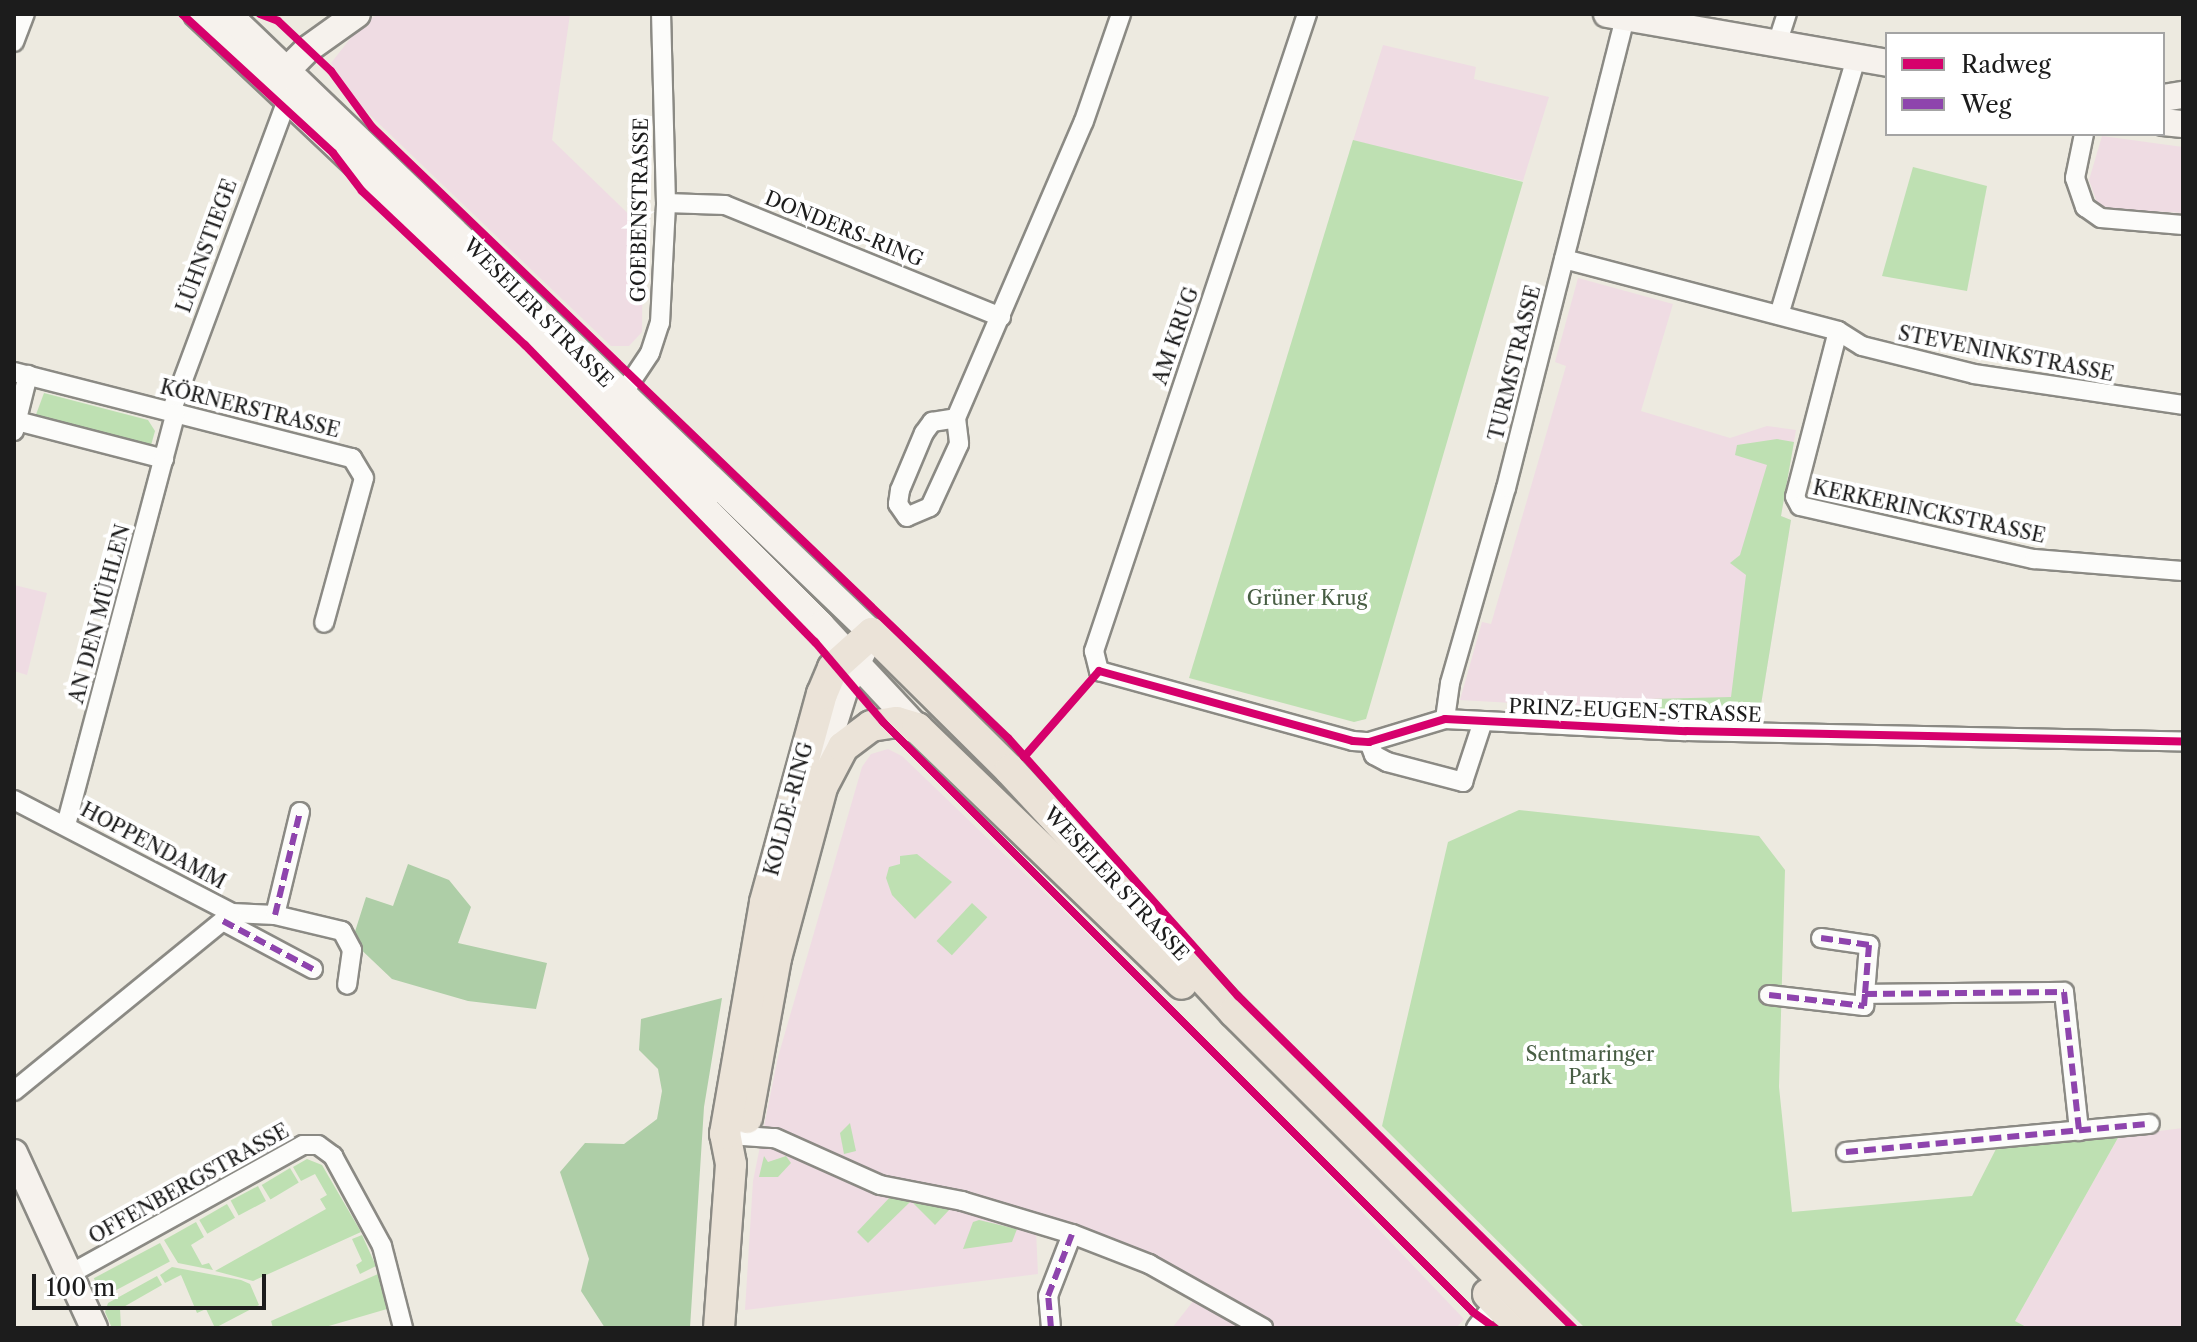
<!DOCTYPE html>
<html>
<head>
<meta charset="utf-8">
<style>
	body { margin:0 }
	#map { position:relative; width:2197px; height:1342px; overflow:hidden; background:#edeae0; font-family:"Libre Caslon Text",serif }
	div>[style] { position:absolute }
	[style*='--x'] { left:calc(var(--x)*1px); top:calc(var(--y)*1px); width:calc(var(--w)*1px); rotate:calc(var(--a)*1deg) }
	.built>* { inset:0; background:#efdce3 }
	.green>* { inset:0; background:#bee0b2; transform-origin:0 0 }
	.forest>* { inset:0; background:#aecea7 }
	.roads { filter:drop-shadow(2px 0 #8b8a84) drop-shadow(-2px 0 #8b8a84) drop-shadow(0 2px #8b8a84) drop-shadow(0 -2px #8b8a84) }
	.street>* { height:18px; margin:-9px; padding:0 9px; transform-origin:9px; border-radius:9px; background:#fcfcfa }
	.secondary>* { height:26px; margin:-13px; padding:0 13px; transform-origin:13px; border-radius:13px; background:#f6f2ed }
	.primary>* { height:30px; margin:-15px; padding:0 15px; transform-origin:15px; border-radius:15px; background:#ebe3d8 }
	.quiet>* { height:6px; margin-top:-3px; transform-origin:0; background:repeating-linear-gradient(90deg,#8e44ad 0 12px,transparent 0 18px) }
	.cycleway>* { height:8px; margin:-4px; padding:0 4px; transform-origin:4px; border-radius:4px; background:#d6006c }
	span { translate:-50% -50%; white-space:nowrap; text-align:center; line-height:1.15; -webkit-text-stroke:8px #fff; paint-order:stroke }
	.street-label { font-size:20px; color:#1c1c1c }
	.park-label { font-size:20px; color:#475d43 }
	.frame { position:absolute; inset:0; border:16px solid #1c1c1c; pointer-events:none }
	.legend { position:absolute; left:1885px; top:32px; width:280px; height:104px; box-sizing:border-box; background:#fff; border:2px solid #a4a4a4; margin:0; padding:10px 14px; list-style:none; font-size:24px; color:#1c1c1c }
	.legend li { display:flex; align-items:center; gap:16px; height:40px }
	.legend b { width:40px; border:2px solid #a4a4a4 }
	.scale { position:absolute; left:32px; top:1274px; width:234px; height:36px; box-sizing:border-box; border:4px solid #1c1c1c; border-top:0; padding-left:10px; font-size:24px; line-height:28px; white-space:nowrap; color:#1c1c1c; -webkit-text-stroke:6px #fff; paint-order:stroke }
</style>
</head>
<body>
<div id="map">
	<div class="built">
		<i style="clip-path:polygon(380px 14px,570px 14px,552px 140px,643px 228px,642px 332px,629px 346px,611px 346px,348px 94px,331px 63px,364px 21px)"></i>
		<i style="clip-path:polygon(1383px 45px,1476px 67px,1474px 79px,1549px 97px,1523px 181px,1353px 141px)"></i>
		<i style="clip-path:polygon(2102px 136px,2183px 147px,2183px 213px,2149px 211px,2146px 217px,2098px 205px,2089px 180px)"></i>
		<i style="clip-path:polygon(1578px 278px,1673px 304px,1641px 411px,1730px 438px,1767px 426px,1796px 430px,1781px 516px,1791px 520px,1759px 717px,1460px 700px,1482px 622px,1491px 624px,1566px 366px,1555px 362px)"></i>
		<i style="clip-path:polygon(14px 585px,47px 593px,27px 675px,14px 671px)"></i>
		<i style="clip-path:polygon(888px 749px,902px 756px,1210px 1052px,1464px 1319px,1456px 1328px,1172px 1328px,1194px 1300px,1140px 1271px,1036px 1230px,1038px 1274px,745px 1310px,753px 1181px,778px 1057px,862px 767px,871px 754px)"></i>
		<i style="clip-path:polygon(2183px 1128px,2183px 1328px,2028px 1328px,2015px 1321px,2119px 1136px)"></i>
	</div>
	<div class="green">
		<i style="clip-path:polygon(1353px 140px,1523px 182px,1366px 719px,1354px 722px,1189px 678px)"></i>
		<i style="clip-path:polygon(1913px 167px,1987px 186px,1967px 291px,1882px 276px)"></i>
		<i style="clip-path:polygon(44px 393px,148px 420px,155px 431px,150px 449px,34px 420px)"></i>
		<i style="clip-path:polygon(1777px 439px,1794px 442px,1781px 516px,1791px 520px,1759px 717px,1617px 709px,1610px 700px,1731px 697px,1746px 575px,1730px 563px,1740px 555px,1767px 465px,1735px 455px,1737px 445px)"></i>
		<i style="clip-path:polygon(1519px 810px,1759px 836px,1785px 870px,1779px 1087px,1792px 1212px,1972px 1196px,1996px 1149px,2119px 1136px,2015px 1321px,2028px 1328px,1585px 1328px,1382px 1126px,1448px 842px)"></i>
		<i style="clip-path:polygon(917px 854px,952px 882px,915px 919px,892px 895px,886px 878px,889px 867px,900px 864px,900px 856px)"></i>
		<i style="left:972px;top:903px;width:21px;height:52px;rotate:43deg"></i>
		<i style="clip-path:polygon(850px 1123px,856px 1151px,844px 1154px,840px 1133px)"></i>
		<i style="clip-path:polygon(764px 1156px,768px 1162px,786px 1156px,791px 1163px,778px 1177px,759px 1177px)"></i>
		<i style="clip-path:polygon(307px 1159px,322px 1165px,361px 1232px,253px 1281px,215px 1271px,326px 1209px,320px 1199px,327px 1195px,315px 1174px,301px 1181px,293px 1167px)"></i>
		<i style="left:290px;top:1168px;width:17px;height:33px;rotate:59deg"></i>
		<i style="left:258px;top:1186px;width:17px;height:31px;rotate:62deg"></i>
		<i style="clip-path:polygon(892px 1195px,910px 1202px,868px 1243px,857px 1232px)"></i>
		<i style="clip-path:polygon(912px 1202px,950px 1209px,935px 1225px)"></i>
		<i style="left:227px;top:1204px;width:16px;height:32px;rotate:60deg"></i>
		<i style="clip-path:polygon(979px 1220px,1017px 1229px,1012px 1242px,963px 1249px,973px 1222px)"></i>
		<i style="clip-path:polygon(196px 1222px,204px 1237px,191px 1245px,202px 1265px,209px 1263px,213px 1270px,178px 1263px,164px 1240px)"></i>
		<i style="clip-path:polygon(362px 1235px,376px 1266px,360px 1274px,356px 1265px,362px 1261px,352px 1239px)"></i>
		<i style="left:160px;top:1243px;width:21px;height:75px;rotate:62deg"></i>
		<i style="clip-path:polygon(172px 1267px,241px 1280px,250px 1284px,259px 1305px,215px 1328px,206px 1309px,197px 1313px,181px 1275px,165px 1283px,160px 1275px)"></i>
		<i style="clip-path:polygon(378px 1274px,387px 1309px,322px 1328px,273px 1328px,271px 1321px)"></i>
		<i style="clip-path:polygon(157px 1276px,162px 1285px,120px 1309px,121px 1328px,112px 1328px,105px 1312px,108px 1303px)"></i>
	</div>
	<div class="forest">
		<i style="clip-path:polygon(408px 864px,449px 880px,471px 907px,458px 943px,547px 963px,536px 1009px,468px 1001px,392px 979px,352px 941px,366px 897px,393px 906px)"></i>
		<i style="clip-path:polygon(722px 998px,704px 1107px,690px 1328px,605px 1328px,581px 1291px,589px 1259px,560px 1172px,585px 1143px,624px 1144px,657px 1119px,662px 1091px,658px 1069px,639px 1050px,641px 1019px)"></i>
	</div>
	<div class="roads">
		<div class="street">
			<i style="--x:1307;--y:14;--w:672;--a:108.49"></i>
			<i style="--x:1094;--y:651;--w:21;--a:76"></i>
			<i style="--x:1099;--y:671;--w:263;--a:15.4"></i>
			<i style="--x:1353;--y:741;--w:16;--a:4"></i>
			<i style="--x:1369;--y:742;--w:79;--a:-16.8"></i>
			<i style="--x:1445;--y:719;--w:241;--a:2.9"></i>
			<i style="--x:1686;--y:731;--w:497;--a:1.2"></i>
			<i style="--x:14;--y:42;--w:30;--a:-69"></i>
			<i style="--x:1777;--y:44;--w:32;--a:-72"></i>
			<i style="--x:2084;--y:134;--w:45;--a:101.6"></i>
			<i style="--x:2075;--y:178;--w:31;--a:71"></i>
			<i style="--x:2085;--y:207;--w:19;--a:35"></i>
			<i style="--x:2101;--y:218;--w:82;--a:4.9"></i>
			<i style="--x:666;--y:203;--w:59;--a:1.9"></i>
			<i style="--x:725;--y:205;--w:298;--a:22.1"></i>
			<i style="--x:1564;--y:259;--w:283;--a:14.7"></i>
			<i style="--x:1838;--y:331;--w:28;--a:32"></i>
			<i style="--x:1862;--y:346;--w:115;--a:14"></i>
			<i style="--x:1974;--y:374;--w:211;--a:8.4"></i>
			<i style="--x:1779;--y:315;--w:268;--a:-73.3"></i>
			<i style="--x:1838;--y:331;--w:171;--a:104.5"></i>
			<i style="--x:1795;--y:497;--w:10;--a:61"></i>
			<i style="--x:1800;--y:506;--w:240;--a:12.8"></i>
			<i style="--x:2034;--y:559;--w:149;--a:4.6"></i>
			<i style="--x:14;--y:372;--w:349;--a:14.3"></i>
			<i style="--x:352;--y:458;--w:23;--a:59"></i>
			<i style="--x:364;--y:478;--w:150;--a:105.4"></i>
			<i style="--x:622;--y:395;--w:50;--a:-56.3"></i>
			<i style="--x:650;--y:353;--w:32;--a:-72"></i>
			<i style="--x:660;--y:323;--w:120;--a:-87.1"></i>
			<i style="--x:666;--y:203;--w:189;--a:-91.5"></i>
			<i style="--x:171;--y:412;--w:336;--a:-69.6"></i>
			<i style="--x:956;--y:418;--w:323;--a:-66.7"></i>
			<i style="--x:1084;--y:121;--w:113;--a:-70.9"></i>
			<i style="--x:956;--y:418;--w:26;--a:83"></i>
			<i style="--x:959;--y:444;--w:69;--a:114.7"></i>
			<i style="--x:930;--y:507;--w:25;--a:157"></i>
			<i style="--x:907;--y:517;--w:16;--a:-125"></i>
			<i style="--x:898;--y:504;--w:14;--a:-82"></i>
			<i style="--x:900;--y:490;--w:62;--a:-67.2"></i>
			<i style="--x:924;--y:433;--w:14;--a:-54"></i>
			<i style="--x:932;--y:422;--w:24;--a:-9"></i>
			<i style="--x:17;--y:421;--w:152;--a:14.5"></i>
			<i style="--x:14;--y:431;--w:58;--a:-76"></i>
			<i style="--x:1445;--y:719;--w:36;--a:-82"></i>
			<i style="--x:1450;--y:683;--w:203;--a:-74"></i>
			<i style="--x:1506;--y:488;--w:489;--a:-75.8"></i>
			<i style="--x:1369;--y:742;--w:14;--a:69"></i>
			<i style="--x:1374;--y:755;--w:15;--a:28"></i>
			<i style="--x:1387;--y:762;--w:79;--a:14.7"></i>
			<i style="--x:1463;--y:782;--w:64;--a:-71.8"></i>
			<i style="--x:14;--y:800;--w:246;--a:27.4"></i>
			<i style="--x:232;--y:913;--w:43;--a:2.7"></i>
			<i style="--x:275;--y:915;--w:69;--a:13.4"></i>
			<i style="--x:342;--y:931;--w:21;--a:62"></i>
			<i style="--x:352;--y:950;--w:35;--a:98"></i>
			<i style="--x:66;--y:825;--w:426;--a:-75.1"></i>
			<i style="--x:275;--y:915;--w:106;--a:-76.4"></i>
			<i style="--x:223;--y:921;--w:102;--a:28.1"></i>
			<i style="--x:1821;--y:938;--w:49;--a:8.3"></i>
			<i style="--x:1869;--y:945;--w:49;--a:94.7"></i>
			<i style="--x:1769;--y:995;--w:96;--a:6.6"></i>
			<i style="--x:1864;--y:1006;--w:12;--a:-85"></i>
			<i style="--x:1865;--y:994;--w:199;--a:-0.6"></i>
			<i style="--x:2064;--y:992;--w:140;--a:83.8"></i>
			<i style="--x:14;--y:1091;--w:281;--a:-39.2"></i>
			<i style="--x:743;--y:1136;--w:32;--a:4"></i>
			<i style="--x:775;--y:1138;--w:115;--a:24.1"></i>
			<i style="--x:880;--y:1185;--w:84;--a:11"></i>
			<i style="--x:962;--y:1201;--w:115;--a:16.7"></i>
			<i style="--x:1072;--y:1234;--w:83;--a:21.3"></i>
			<i style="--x:1149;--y:1264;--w:131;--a:29.3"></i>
			<i style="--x:1846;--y:1152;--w:305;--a:-5.3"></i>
			<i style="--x:70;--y:1274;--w:266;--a:-29"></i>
			<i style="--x:303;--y:1145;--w:15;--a:0"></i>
			<i style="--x:318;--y:1145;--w:19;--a:36"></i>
			<i style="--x:333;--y:1156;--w:102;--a:61.4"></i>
			<i style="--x:382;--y:1246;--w:85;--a:75.6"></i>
			<i style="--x:1051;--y:1328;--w:32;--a:-95"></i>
			<i style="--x:1048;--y:1296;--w:66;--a:-68.8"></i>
			<i style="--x:1476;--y:1328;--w:41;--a:-52.9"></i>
		</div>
		<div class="secondary">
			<i style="--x:197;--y:14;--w:367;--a:43.3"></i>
			<i style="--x:464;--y:266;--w:506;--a:45.16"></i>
			<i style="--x:821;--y:625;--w:141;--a:47"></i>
			<i style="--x:228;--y:14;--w:893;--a:43.87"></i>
			<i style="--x:872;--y:633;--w:55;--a:117"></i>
			<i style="--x:847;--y:682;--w:63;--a:107.6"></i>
			<i style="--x:828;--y:742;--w:38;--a:97"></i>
			<i style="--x:1607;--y:14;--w:284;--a:9.9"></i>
			<i style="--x:276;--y:81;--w:45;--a:-45"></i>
			<i style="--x:308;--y:49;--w:60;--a:-35.5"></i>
			<i style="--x:2163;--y:98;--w:20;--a:-9"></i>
			<i style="--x:2163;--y:122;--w:20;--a:6"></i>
			<i style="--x:14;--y:1153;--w:192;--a:65.4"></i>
		</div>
		<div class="primary">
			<i style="--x:747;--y:1118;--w:163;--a:-79.7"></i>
			<i style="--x:776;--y:958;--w:177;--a:-74.9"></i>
			<i style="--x:822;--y:787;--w:45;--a:-62.3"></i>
			<i style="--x:843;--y:747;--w:35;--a:-37"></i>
			<i style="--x:871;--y:726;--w:26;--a:-9"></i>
			<i style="--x:897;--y:722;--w:21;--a:17"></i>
			<i style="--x:917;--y:728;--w:368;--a:44"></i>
			<i style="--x:1488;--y:1294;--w:47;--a:45.9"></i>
			<i style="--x:719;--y:1328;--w:164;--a:-85.8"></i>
			<i style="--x:731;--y:1164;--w:31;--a:-101"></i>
			<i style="--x:725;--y:1134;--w:235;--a:-80.2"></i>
			<i style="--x:765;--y:902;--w:216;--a:-74.7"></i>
			<i style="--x:822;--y:694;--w:28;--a:-67"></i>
			<i style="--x:833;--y:668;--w:52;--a:-41.9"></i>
			<i style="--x:872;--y:633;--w:194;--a:44.8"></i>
			<i style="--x:1010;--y:770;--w:330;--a:47.2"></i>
			<i style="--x:1234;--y:1012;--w:448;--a:44.9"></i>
		</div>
	</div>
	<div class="quiet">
		<i style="--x:275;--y:915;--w:106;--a:-76.4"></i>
		<i style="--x:223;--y:921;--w:102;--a:28.1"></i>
		<i style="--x:1821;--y:938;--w:49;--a:8.3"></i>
		<i style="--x:1869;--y:945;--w:49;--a:94.7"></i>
		<i style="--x:1769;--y:995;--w:96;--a:6.6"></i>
		<i style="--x:1864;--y:1006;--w:12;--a:-85"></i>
		<i style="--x:1865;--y:994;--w:199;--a:-0.6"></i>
		<i style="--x:2064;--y:992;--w:140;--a:83.8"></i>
		<i style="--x:1846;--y:1152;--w:305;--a:-5.3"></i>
		<i style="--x:1051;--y:1328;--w:32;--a:-95"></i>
		<i style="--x:1048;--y:1296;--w:66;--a:-68.8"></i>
	</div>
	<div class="cycleway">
		<i style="--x:182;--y:14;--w:205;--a:42.6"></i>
		<i style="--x:333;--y:153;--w:48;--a:52.7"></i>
		<i style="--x:362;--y:191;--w:224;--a:43.4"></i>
		<i style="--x:525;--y:345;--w:415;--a:45.7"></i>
		<i style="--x:815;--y:642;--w:105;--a:49.6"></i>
		<i style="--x:883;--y:722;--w:834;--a:45"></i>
		<i style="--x:1473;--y:1312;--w:27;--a:36"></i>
		<i style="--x:260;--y:14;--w:19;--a:21"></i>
		<i style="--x:278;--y:21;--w:73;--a:43.3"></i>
		<i style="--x:331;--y:71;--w:69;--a:53.8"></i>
		<i style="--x:372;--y:127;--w:882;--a:43.85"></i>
		<i style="--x:1008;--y:738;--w:346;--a:48.3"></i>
		<i style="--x:1238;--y:996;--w:472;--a:44.7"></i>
		<i style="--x:1024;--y:757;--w:114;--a:-48.9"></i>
		<i style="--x:1099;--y:671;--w:263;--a:15.4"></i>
		<i style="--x:1353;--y:741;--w:16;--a:4"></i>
		<i style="--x:1369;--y:742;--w:79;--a:-16.8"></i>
		<i style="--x:1445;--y:719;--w:241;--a:2.9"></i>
		<i style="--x:1686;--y:731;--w:497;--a:1.2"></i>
	</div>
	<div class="street-label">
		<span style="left:640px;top:210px;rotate:-89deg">GOEBENSTRASSE</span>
		<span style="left:844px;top:229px;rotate:22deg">DONDERS-RING</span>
		<span style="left:207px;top:246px;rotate:-70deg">LÜHNSTIEGE</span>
		<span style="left:538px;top:313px;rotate:45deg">WESELER STRASSE</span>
		<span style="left:1176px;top:336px;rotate:-71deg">AM KRUG</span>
		<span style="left:2006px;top:354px;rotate:11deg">STEVENINKSTRASSE</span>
		<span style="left:1515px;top:363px;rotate:-76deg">TURMSTRASSE</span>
		<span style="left:250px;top:409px;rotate:14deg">KÖRNERSTRASSE</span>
		<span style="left:1929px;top:512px;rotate:12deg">KERKERINCKSTRASSE</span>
		<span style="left:100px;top:614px;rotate:-75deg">AN DEN MÜHLEN</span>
		<span style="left:1635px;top:711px;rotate:2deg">PRINZ-EUGEN-STRASSE</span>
		<span style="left:789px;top:809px;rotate:-75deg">KOLDE-RING</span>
		<span style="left:153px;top:846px;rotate:28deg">HOPPENDAMM</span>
		<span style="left:1116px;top:884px;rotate:47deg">WESELER STRASSE</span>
		<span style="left:189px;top:1184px;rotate:-29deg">OFFENBERGSTRASSE</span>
	</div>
	<div class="park-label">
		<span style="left:1307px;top:598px">Grüner Krug</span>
		<span style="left:1590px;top:1066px">Sentmaringer<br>Park</span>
	</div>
	<div class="frame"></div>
	<ul class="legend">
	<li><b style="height:10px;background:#d6006c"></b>Radweg</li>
	<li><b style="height:10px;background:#8e44ad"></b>Weg</li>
	</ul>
	<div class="scale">100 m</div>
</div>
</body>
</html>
